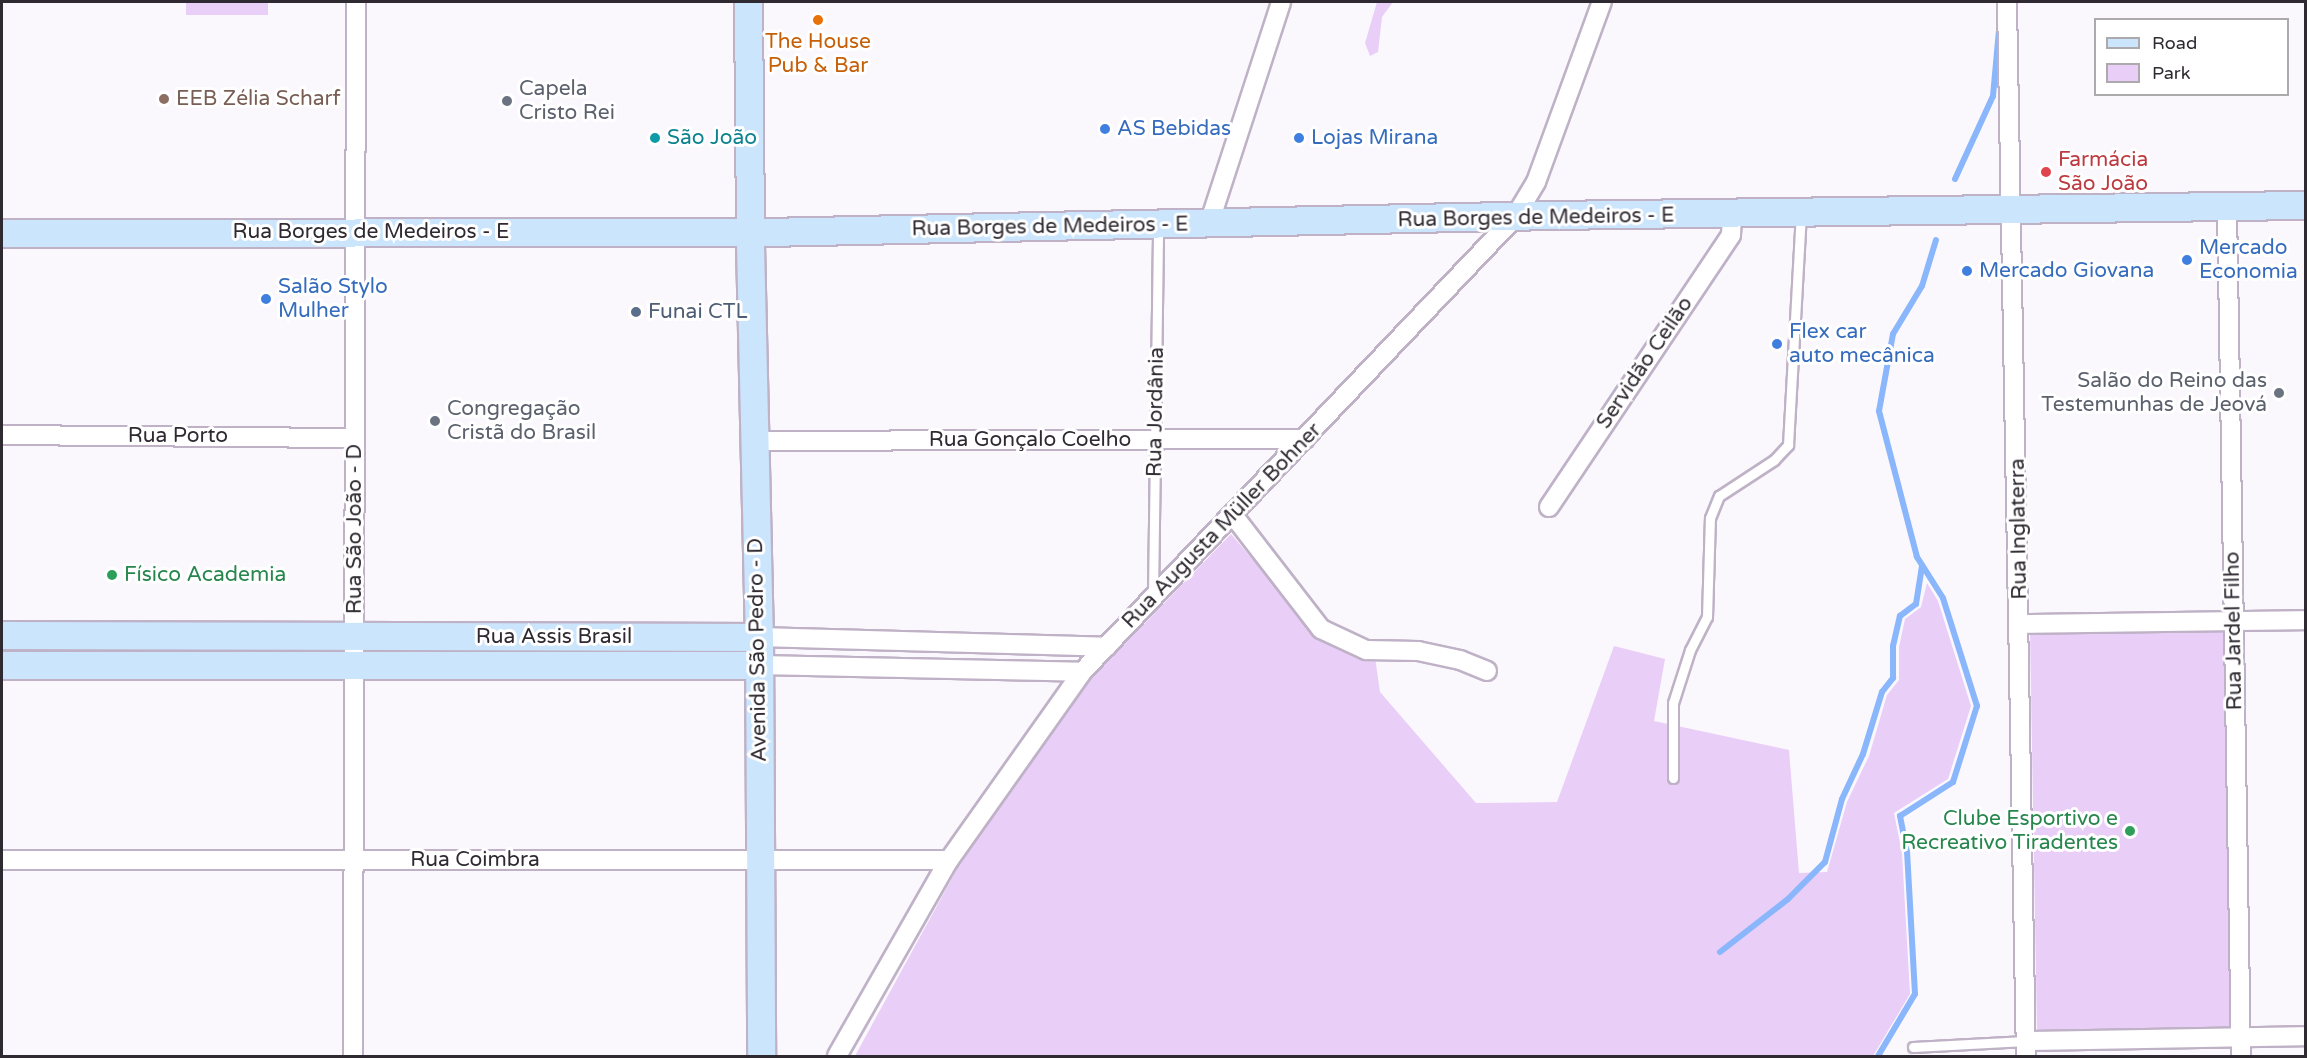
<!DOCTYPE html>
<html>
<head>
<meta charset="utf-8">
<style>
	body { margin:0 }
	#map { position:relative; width:2307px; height:1058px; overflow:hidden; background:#fbf8fd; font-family:"Varela Round",sans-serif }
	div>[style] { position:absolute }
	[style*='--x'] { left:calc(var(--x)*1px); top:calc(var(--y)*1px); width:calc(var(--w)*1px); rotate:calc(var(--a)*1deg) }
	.green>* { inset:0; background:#e9cef8; transform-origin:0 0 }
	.stream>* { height:6px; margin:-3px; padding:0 3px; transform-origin:3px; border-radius:3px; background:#8ab6fc }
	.roads { filter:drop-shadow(2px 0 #bfb2c7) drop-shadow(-2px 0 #bfb2c7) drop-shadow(0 2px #bfb2c7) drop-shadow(0 -2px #bfb2c7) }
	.lane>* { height:9px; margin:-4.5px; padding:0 4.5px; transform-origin:4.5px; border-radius:4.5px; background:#fff }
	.street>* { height:18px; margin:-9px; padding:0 9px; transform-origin:9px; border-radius:9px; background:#fff }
	.secondary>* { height:27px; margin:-13.5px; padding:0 13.5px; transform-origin:13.5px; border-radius:13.5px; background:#cbe5fc }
	.dots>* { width:16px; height:16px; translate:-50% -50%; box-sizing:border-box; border:3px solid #fff; border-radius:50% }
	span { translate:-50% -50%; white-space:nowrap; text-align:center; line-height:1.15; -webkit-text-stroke:6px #fff; paint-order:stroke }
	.food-label { font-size:21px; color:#c56008 }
	.worship-label { font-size:21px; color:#5b616d }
	.left { translate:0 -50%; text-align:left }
	.right { translate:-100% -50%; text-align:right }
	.education-label { font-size:21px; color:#785e54 }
	.shop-label { font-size:21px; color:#366cbe }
	.culture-label { font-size:21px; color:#0d838f }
	.health-label { font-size:21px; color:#be3a42 }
	.street-label { font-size:21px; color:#2f2a32 }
	.service-label { font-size:21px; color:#4e5e75 }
	.leisure-label { font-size:21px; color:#27864d }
	.frame { position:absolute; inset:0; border:3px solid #2f2a32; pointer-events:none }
	.legend { position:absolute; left:2094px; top:18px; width:195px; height:78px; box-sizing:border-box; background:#fff; border:2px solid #acaaad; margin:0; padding:8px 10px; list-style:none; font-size:18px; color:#2f2a32 }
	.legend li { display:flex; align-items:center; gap:12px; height:30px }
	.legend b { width:30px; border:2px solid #acaaad }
</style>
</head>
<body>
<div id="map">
	<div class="green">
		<i style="left:186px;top:2px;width:82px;height:13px"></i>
		<i style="clip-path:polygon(1377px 2px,1393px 2px,1382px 17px,1378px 52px,1370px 56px,1365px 43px)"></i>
		<i style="clip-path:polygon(1231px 534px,1319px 637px,1375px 657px,1380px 692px,1476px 803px,1557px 802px,1614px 646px,1665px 659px,1654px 721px,1789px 750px,1799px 873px,1827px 872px,1847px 802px,1869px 756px,1887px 695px,1899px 680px,1899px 647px,1905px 619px,1921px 607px,1927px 583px,1938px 601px,1971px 706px,1948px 779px,1894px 813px,1902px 853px,1910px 994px,1873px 1056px,855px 1056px,957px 869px,995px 809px,1089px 681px)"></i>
		<i style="left:2225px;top:630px;width:399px;height:195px;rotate:89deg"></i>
	</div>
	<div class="stream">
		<i style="--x:1955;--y:179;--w:91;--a:-65.4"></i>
		<i style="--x:1993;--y:96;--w:66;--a:-84.8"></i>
		<i style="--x:1720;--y:952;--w:86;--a:-37.9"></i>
		<i style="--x:1788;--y:899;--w:52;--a:-45"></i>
		<i style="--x:1825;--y:862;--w:65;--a:-74.9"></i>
		<i style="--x:1842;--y:799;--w:50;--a:-65"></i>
		<i style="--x:1863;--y:754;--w:65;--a:-73"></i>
		<i style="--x:1882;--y:692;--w:18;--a:-52"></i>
		<i style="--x:1893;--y:678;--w:32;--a:-90"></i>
		<i style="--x:1893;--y:646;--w:31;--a:-77"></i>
		<i style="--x:1900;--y:616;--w:20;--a:-37"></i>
		<i style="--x:1916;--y:604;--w:39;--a:-81"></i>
		<i style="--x:1878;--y:1056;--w:72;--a:-59.2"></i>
		<i style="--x:1915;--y:994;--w:142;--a:-93.2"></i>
		<i style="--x:1907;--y:852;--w:37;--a:-101"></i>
		<i style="--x:1900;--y:816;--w:63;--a:-32.7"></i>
		<i style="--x:1953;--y:782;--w:80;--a:-72.5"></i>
		<i style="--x:1977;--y:706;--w:113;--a:-107.5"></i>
		<i style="--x:1943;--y:598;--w:49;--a:-122.4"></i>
		<i style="--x:1917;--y:557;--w:151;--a:-104.6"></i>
		<i style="--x:1879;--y:411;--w:78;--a:-79.7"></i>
		<i style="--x:1893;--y:334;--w:56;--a:-58.9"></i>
		<i style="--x:1922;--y:286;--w:48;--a:-73.1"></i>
	</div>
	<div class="roads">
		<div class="lane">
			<i style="--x:1153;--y:594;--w:367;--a:-89.2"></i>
			<i style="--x:1673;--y:778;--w:75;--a:-90"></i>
			<i style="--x:1673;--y:703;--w:56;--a:-72.2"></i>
			<i style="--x:1690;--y:650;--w:37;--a:-63"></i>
			<i style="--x:1707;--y:617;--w:99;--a:-88.3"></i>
			<i style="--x:1710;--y:518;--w:24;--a:-68"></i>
			<i style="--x:1719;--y:496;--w:66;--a:-33.2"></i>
			<i style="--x:1774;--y:460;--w:21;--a:-47"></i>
			<i style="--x:1788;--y:445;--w:231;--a:-86.8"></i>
			<i style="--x:1913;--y:1047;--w:113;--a:-3"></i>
		</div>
		<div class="street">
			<i style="--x:2007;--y:2;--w:1054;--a:88.97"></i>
			<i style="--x:2227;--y:206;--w:850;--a:89.06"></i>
			<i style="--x:1209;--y:224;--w:233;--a:-72"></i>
			<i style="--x:2;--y:435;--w:353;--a:0.5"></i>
			<i style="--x:755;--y:441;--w:550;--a:-0.21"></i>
			<i style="--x:1549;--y:507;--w:327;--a:-56.2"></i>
			<i style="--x:1731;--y:235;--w:20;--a:-87"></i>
			<i style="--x:1233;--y:515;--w:144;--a:52.3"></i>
			<i style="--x:1321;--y:629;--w:50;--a:25"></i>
			<i style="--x:1366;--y:650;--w:52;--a:1.1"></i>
			<i style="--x:1418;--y:651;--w:43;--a:12.1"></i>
			<i style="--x:1460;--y:660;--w:29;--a:22"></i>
			<i style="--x:2021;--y:624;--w:285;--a:-0.8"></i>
			<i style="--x:759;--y:637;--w:348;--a:1.6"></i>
			<i style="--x:759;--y:665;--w:323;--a:1.2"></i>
			<i style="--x:2;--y:860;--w:947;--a:0"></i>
			<i style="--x:2026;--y:1041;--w:280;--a:-1"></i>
			<i style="--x:353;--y:1056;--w:1054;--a:-89.84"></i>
			<i style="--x:837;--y:1056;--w:226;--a:-60.3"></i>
			<i style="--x:949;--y:860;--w:230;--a:-54.7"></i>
			<i style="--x:1082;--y:672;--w:628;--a:-46.42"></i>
			<i style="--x:1515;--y:217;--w:41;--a:-59"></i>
			<i style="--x:1536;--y:182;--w:192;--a:-69.9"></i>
		</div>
		<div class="secondary">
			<i style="--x:748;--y:2;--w:218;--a:89.5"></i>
			<i style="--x:766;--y:232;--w:784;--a:-1.24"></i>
			<i style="--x:1550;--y:215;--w:756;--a:-0.76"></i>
			<i style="--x:2;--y:233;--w:738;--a:-0.08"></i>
			<i style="--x:750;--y:244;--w:393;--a:88.7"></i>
			<i style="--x:759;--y:637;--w:419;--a:89.7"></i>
			<i style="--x:2;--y:635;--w:757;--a:0.15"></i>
			<i style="--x:2;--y:665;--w:757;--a:0"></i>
		</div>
	</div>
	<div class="dots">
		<i style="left:818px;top:20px;background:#e8710a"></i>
		<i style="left:164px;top:99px;background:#8d6e63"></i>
		<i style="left:507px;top:101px;background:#6b7280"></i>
		<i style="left:1105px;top:129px;background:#3f7fe0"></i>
		<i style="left:655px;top:138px;background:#0f9aa8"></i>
		<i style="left:1299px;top:138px;background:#3f7fe0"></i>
		<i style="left:2046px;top:172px;background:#e0444e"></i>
		<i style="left:2187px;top:260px;background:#3f7fe0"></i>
		<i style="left:1967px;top:271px;background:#3f7fe0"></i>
		<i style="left:266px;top:299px;background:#3f7fe0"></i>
		<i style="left:636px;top:312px;background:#5c6f8a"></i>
		<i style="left:1777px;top:344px;background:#3f7fe0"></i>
		<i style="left:2279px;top:393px;background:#6b7280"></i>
		<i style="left:435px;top:421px;background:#6b7280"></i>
		<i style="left:112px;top:575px;background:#2e9e5b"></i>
		<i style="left:2130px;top:831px;background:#2e9e5b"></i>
	</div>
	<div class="food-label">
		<span style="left:818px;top:54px">The House<br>Pub &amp; Bar</span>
	</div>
	<div class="worship-label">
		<span class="left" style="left:519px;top:101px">Capela<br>Cristo Rei</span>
		<span class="right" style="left:2267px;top:393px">Salão do Reino das<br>Testemunhas de Jeová</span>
		<span class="left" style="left:447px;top:421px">Congregação<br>Cristã do Brasil</span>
	</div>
	<div class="education-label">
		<span class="left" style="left:176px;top:99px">EEB Zélia Scharf</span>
	</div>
	<div class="shop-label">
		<span class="left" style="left:1117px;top:129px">AS Bebidas</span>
		<span class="left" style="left:1311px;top:138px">Lojas Mirana</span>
		<span class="left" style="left:2199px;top:260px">Mercado<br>Economia</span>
		<span class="left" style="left:1979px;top:271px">Mercado Giovana</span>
		<span class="left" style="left:278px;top:299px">Salão Stylo<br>Mulher</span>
		<span class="left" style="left:1789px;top:344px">Flex car<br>auto mecânica</span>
	</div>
	<div class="culture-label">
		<span class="left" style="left:667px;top:138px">São João</span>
	</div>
	<div class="health-label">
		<span class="left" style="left:2058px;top:172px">Farmácia<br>São João</span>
	</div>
	<div class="street-label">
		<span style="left:1536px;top:218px;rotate:-1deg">Rua Borges de Medeiros - E</span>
		<span style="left:1050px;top:227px;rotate:-1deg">Rua Borges de Medeiros - E</span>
		<span style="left:371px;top:232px">Rua Borges de Medeiros - E</span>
		<span style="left:1645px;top:363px;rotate:-56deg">Servidão Ceilão</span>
		<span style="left:1156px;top:412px;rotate:-89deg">Rua Jordânia</span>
		<span style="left:178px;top:436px">Rua Porto</span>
		<span style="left:1030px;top:440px">Rua Gonçalo Coelho</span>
		<span style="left:1222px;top:526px;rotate:-46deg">Rua Augusta Müller Bohner</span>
		<span style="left:355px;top:529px;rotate:-90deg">Rua São João - D</span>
		<span style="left:2019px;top:529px;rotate:-91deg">Rua Inglaterra</span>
		<span style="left:2234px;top:631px;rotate:-91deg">Rua Jardel Filho</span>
		<span style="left:554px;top:637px">Rua Assis Brasil</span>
		<span style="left:758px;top:650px;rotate:-91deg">Avenida São Pedro - D</span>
		<span style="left:475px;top:860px">Rua Coimbra</span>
	</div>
	<div class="service-label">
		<span class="left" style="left:648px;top:312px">Funai CTL</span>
	</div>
	<div class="leisure-label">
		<span class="left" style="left:124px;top:575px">Físico Academia</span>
		<span class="right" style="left:2118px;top:831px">Clube Esportivo e<br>Recreativo Tiradentes</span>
	</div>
	<div class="frame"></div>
	<ul class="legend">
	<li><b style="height:8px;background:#cbe5fc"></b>Road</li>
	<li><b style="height:16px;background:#e9cef8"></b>Park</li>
	</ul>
</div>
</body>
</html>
